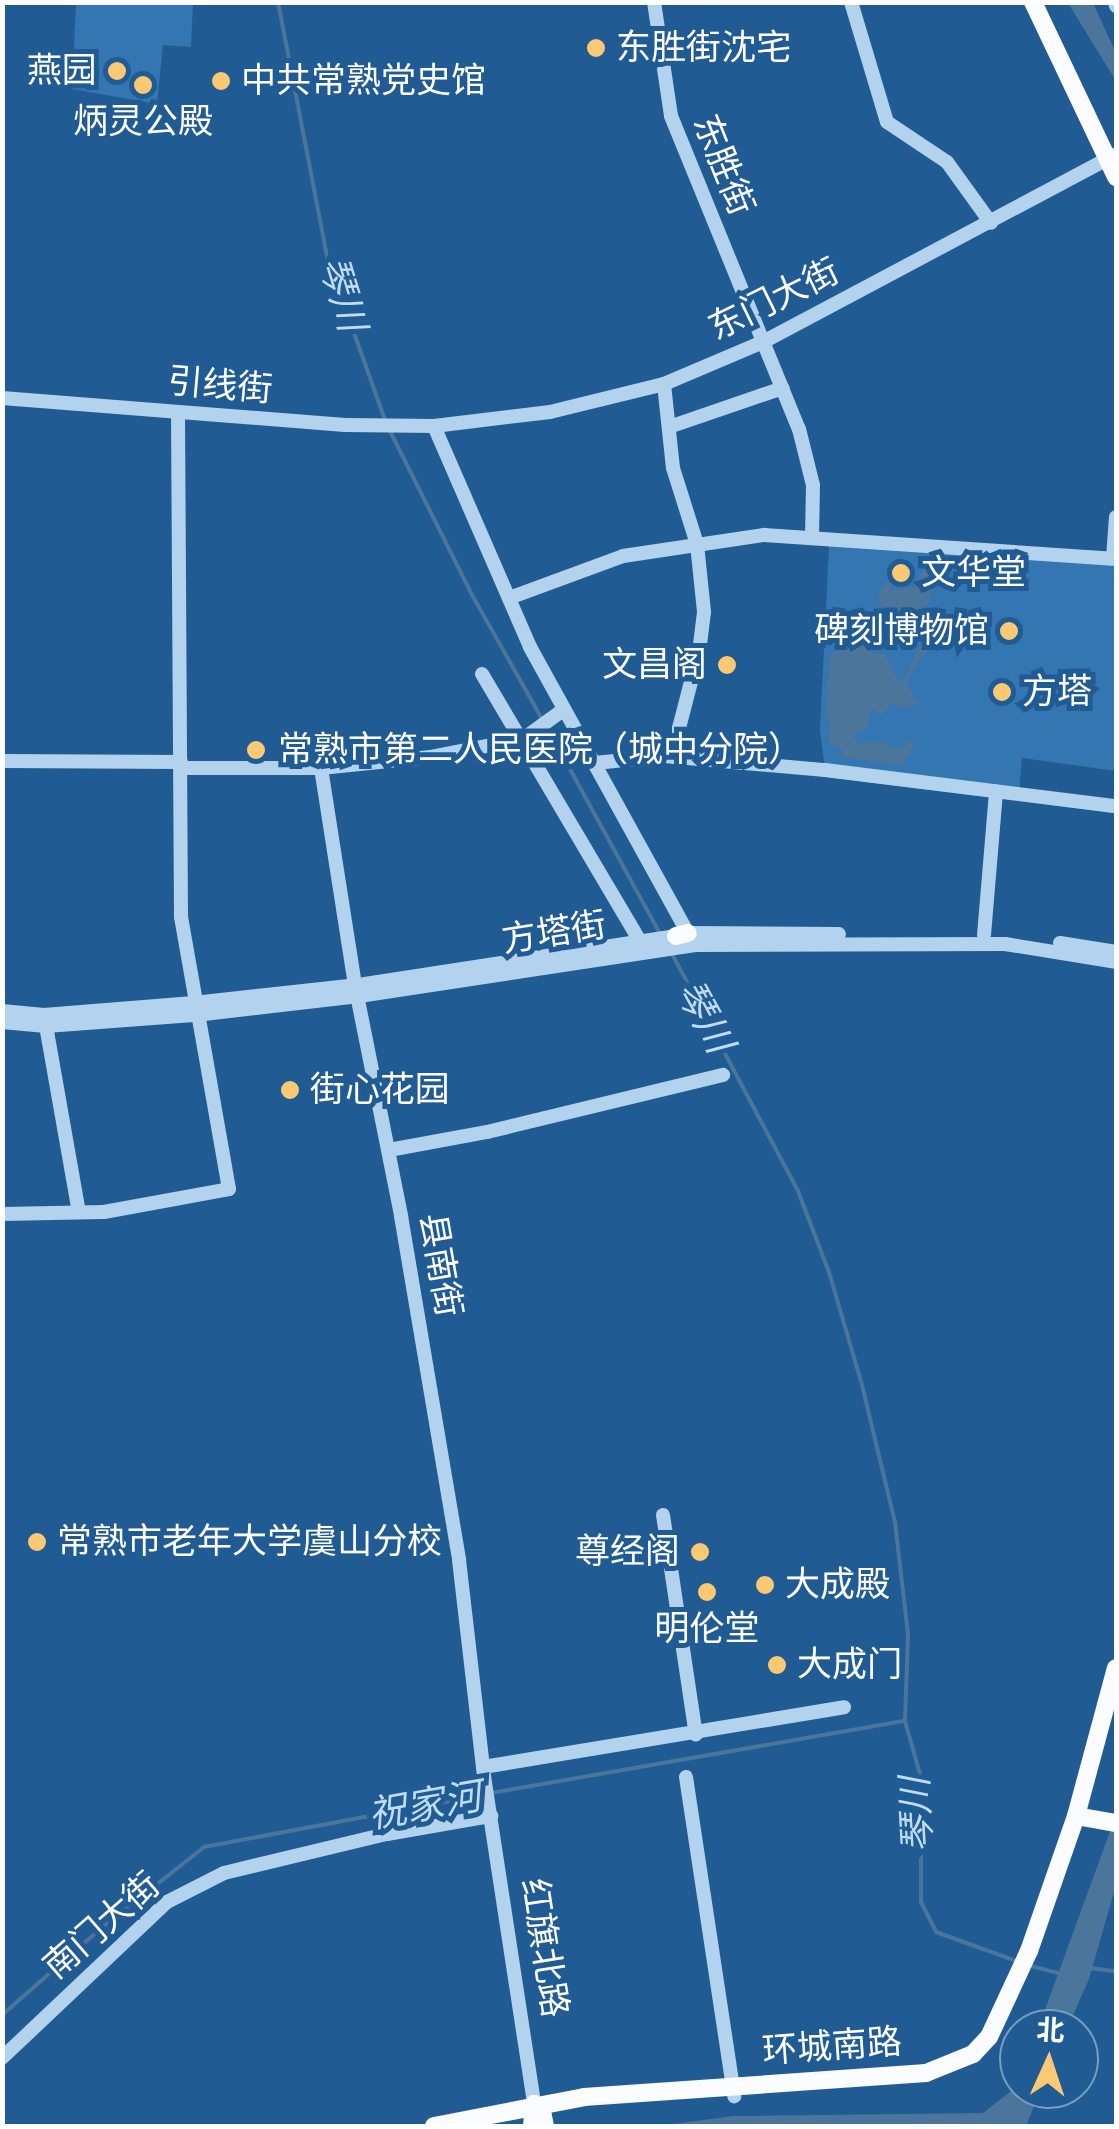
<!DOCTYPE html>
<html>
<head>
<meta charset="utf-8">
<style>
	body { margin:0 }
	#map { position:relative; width:1119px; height:2129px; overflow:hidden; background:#205c93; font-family:"Source Sans 3","Noto Sans SC",sans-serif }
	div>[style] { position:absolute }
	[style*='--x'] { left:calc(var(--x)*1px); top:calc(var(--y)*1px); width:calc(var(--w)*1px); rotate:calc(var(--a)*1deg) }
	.green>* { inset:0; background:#3476b1 }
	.water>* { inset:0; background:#4c759c }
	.stream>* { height:4px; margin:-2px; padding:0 2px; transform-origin:2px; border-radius:2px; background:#4c759c }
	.minor>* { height:14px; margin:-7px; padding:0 7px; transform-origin:7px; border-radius:7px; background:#b3d2ee }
	.major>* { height:18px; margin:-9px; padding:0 9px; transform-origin:9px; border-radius:9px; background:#fafcff }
	.dots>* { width:28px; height:28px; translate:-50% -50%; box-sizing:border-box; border:5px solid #205c93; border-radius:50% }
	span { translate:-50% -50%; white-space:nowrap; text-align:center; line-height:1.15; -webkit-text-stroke:10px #205c93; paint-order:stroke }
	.poi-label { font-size:35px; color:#fff }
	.left { translate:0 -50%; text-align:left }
	.right { translate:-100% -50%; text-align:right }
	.street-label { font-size:35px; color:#fff }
	.water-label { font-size:38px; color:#bfdcf4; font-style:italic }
	.frame { position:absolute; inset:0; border:5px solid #fff; pointer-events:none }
	.north { position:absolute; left:999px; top:2009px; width:100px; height:100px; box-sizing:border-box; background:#205c93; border:2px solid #799dbe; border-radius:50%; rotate:3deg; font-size:28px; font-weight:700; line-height:40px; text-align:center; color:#fff }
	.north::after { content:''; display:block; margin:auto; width:35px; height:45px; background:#fbc974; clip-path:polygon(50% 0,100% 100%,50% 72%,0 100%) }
</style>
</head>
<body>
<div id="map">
	<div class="green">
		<i style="clip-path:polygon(76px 3px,193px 3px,191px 47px,163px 45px,157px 104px,72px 89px)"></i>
		<i style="clip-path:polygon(829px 545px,1116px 564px,1116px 771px,1022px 758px,1019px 795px,825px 770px,820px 730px)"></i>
	</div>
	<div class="water">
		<i style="clip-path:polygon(1068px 3px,1093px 3px,1116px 53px,1116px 81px)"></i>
		<i style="clip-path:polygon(930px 558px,936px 561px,937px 579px,925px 611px,929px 618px,951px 624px,913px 669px,907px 683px,917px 704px,905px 708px,891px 704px,884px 714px,871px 710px,867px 728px,854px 735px,857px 744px,879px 741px,896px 749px,910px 740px,915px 741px,913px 746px,903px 765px,841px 757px,842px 748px,828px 744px,830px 720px,825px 718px,830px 652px,835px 652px,839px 628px,842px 638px,868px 646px,869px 652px,885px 654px,898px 681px,904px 679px,921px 643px,918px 623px,911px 612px,896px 613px,877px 603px,882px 584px,891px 583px,891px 590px,913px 587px)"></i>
		<i style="clip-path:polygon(1116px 1815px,1116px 1885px,1089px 1979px,1067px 2029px,1038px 2029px)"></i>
		<i style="clip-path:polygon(1019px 2078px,1019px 2089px,1041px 2089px,1026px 2126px,658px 2126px,734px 2116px,983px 2113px,1015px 2088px)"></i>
	</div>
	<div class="stream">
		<i style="--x:278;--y:2;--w:260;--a:79.1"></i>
		<i style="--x:327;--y:257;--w:173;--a:70.4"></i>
		<i style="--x:389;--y:429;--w:183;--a:63.4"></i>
		<i style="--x:471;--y:593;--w:147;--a:60.6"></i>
		<i style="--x:548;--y:729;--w:235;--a:61.3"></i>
		<i style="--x:671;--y:952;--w:271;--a:62"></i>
		<i style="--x:798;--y:1191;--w:87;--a:69.1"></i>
		<i style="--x:829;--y:1272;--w:118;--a:73.7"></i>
		<i style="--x:862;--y:1385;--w:141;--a:76.5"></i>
		<i style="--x:895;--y:1522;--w:113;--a:83.4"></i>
		<i style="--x:908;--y:1634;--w:87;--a:92"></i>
		<i style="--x:905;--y:1721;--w:59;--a:74.3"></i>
		<i style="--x:921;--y:1778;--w:124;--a:90"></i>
		<i style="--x:921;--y:1902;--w:34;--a:63"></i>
		<i style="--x:936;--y:1932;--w:88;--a:19.9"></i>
		<i style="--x:491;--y:1793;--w:420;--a:-9.9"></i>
		<i style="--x:1028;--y:1965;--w:35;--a:15"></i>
		<i style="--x:1090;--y:1968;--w:26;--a:7"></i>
		<i style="--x:2;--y:2015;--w:129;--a:-41.2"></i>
		<i style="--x:99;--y:1930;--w:134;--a:-38.3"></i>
		<i style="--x:204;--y:1847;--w:283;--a:-10.6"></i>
	</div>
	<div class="minor">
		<i style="--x:654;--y:2;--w:115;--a:81.5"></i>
		<i style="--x:671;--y:116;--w:338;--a:67.8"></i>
		<i style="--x:799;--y:429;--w:58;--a:76"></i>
		<i style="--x:813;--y:485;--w:53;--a:91.1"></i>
		<i style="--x:851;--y:2;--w:125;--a:73.3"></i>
		<i style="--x:887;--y:122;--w:72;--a:33.7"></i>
		<i style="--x:947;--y:162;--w:75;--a:54.2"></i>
		<i style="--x:1115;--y:2;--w:4;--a:76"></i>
		<i style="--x:664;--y:384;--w:84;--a:83.9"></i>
		<i style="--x:673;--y:468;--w:80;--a:72.5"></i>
		<i style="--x:697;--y:544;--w:68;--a:84.1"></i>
		<i style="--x:704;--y:612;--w:35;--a:97"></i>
		<i style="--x:700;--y:647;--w:84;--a:104.5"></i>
		<i style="--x:679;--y:728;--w:29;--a:90"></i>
		<i style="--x:2;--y:398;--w:344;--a:4.5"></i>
		<i style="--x:345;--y:425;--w:89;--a:0.6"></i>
		<i style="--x:434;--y:426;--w:117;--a:-6.9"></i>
		<i style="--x:550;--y:412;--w:117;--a:-13.8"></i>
		<i style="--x:664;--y:384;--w:108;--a:-23"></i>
		<i style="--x:763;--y:342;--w:400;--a:-28"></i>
		<i style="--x:434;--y:426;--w:241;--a:66.5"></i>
		<i style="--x:530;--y:647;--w:327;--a:61.1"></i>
		<i style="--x:688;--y:933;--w:151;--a:0.4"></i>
		<i style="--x:669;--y:427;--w:120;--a:-18.9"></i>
		<i style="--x:1113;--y:558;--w:41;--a:-85.8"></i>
		<i style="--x:509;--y:598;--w:121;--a:-20.2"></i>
		<i style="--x:623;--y:556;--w:143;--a:-8.5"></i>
		<i style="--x:764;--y:535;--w:353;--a:3.9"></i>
		<i style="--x:482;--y:674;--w:310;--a:59.4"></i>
		<i style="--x:2;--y:761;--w:179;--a:0.3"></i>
		<i style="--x:595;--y:763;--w:69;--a:-5.8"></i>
		<i style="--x:664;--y:756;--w:162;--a:5"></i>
		<i style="--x:825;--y:770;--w:293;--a:7.1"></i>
		<i style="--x:181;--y:768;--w:140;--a:0"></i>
		<i style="--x:321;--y:768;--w:110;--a:-5.8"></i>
		<i style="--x:430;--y:757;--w:95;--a:-11"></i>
		<i style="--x:523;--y:739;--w:49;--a:-35.9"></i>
		<i style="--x:321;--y:768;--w:220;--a:81.1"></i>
		<i style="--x:355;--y:985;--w:236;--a:78.7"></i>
		<i style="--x:401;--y:1216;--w:349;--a:80.4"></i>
		<i style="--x:459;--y:1560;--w:217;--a:83.4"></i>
		<i style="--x:484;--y:1776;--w:332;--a:81.3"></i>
		<i style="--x:984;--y:935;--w:144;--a:-85.2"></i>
		<i style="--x:1060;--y:943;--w:57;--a:9.1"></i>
		<i style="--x:2;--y:1011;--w:42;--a:5.4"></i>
		<i style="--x:44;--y:1015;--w:150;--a:-4.6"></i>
		<i style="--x:194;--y:1003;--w:172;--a:-6.3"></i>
		<i style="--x:365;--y:984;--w:315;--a:-8.8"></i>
		<i style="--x:45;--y:1020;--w:195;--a:80"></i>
		<i style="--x:2;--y:1022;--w:44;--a:5.2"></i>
		<i style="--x:46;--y:1026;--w:158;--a:-4.3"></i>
		<i style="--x:204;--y:1014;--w:156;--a:-6.6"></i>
		<i style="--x:359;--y:996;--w:340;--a:-8.6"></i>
		<i style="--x:695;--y:945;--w:310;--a:-0.2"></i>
		<i style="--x:1005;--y:944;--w:112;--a:9.2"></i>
		<i style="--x:389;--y:1150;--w:100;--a:-10.4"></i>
		<i style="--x:487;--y:1132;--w:243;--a:-13.6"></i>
		<i style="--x:2;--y:1214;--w:102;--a:-1.1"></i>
		<i style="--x:104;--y:1212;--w:127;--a:-10.4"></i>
		<i style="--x:229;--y:1189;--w:276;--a:-100"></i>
		<i style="--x:181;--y:917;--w:503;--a:-90.34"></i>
		<i style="--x:663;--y:1515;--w:222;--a:81.5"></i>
		<i style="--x:483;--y:1767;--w:366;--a:-9.4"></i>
		<i style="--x:686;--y:1777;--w:323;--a:81.4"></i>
		<i style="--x:2;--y:2058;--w:227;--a:-43.4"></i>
		<i style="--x:167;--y:1902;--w:64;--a:-27"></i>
		<i style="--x:224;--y:1873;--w:168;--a:-13.5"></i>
		<i style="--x:387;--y:1834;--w:106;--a:-9.8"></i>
	</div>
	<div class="major">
		<i style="--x:1033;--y:2;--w:194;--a:64.6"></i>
		<i style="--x:676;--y:936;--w:12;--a:-14"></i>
		<i style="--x:1076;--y:1816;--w:41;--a:9.9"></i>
		<i style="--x:534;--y:2104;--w:11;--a:41"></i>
		<i style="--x:542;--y:2111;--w:15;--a:79"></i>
		<i style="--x:434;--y:2126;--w:153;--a:-10.9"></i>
		<i style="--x:584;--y:2097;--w:343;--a:-4"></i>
		<i style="--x:926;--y:2073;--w:51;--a:-22"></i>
		<i style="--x:973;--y:2054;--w:23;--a:-47"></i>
		<i style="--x:989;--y:2037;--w:95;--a:-65.1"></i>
		<i style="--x:1029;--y:1951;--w:143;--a:-70.8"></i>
		<i style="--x:1076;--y:1816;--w:153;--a:-74.9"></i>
		<i style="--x:532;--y:2126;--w:22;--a:-85"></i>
	</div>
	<div class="dots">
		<i style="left:596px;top:48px;background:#fbc974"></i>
		<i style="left:117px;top:71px;background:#fbc974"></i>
		<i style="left:221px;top:81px;background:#fbc974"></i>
		<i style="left:143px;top:85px;background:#fbc974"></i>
		<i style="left:901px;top:573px;background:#fbc974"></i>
		<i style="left:1009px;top:631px;background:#fbc974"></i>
		<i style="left:727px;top:665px;background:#fbc974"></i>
		<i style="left:1002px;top:692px;background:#fbc974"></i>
		<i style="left:256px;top:750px;background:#fbc974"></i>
		<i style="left:290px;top:1090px;background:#fbc974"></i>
		<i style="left:37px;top:1542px;background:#fbc974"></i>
		<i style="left:700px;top:1552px;background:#fbc974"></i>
		<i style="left:765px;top:1585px;background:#fbc974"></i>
		<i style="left:707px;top:1592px;background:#fbc974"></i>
		<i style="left:777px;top:1665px;background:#fbc974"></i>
	</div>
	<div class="poi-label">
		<span class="left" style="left:616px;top:48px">东胜街沈宅</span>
		<span class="right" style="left:97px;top:71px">燕园</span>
		<span class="left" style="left:241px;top:81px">中共常熟党史馆</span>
		<span style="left:143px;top:122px">炳灵公殿</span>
		<span class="left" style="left:921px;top:573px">文华堂</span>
		<span class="right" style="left:989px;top:631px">碑刻博物馆</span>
		<span class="right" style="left:707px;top:665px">文昌阁</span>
		<span class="left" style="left:1022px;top:692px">方塔</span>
		<span class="left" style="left:278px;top:750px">常熟市第二人民医院（城中分院）</span>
		<span class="left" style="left:310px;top:1090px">街心花园</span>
		<span class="left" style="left:57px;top:1542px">常熟市老年大学虞山分校</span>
		<span class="right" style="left:680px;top:1552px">尊经阁</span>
		<span class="left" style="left:785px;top:1585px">大成殿</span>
		<span style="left:707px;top:1629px">明伦堂</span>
		<span class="left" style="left:797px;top:1665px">大成门</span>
	</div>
	<div class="street-label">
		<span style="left:723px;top:165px;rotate:68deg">东胜街</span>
		<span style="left:774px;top:300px;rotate:-26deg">东门大街</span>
		<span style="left:220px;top:386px;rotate:5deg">引线街</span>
		<span style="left:554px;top:933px;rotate:-9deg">方塔街</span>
		<span style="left:440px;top:1265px;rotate:80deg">县南街</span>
		<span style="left:102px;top:1926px;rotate:-41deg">南门大街</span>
		<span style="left:544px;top:1948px;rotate:81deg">红旗北路</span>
		<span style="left:832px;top:2047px;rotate:-4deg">环城南路</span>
	</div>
	<div class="water-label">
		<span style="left:341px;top:294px;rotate:73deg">琴川</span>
		<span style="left:703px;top:1017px;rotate:61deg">琴川</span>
		<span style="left:425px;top:1807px;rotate:-10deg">祝家河</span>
		<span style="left:918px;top:1815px;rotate:-93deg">琴川</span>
	</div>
	<div class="frame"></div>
	<div class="north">北</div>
</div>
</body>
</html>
